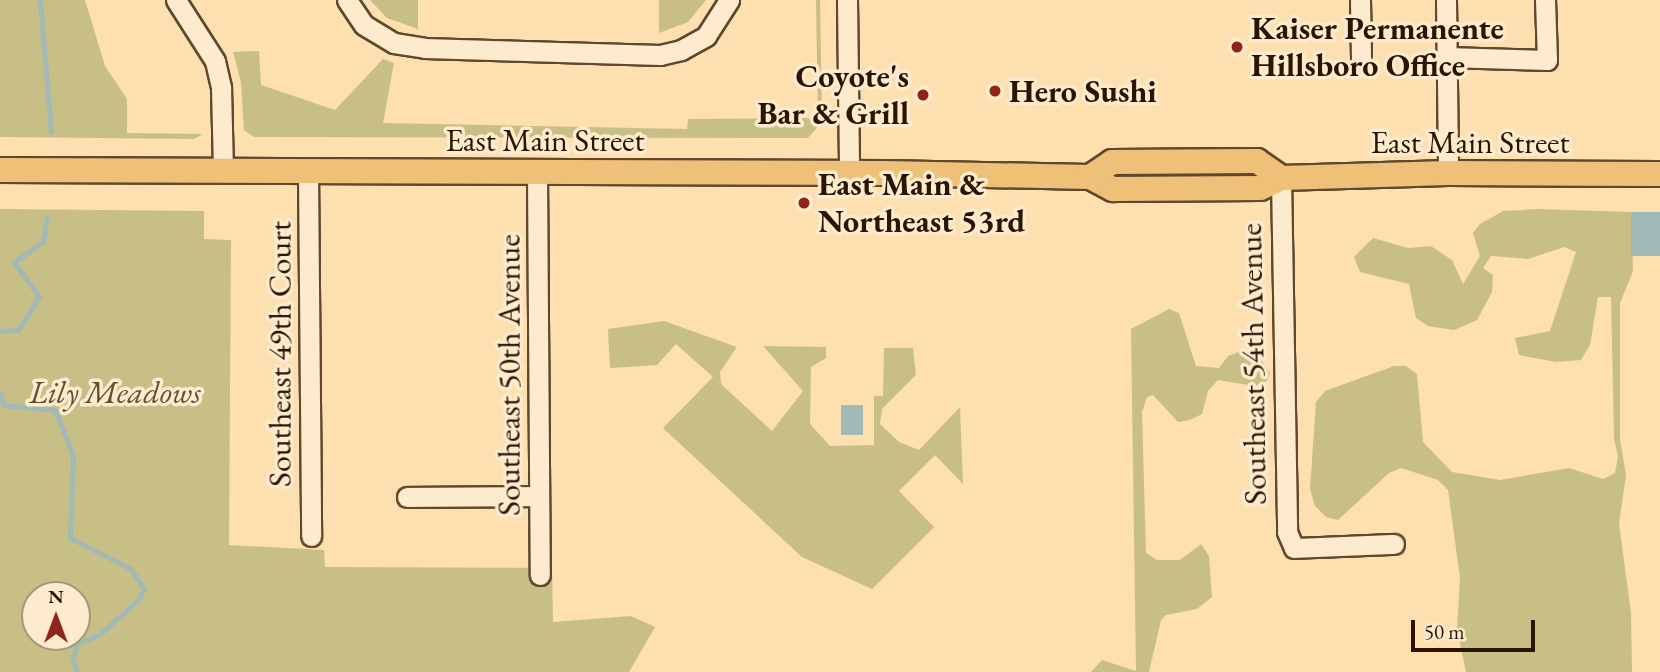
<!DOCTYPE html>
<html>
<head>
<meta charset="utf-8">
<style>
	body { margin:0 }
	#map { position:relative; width:1660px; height:672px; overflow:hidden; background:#fddfb0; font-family:"EB Garamond",serif }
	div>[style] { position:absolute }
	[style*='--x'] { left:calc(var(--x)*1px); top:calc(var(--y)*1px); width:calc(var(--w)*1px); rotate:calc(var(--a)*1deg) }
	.green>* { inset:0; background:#c8bf86 }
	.water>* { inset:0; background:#a2bab5; transform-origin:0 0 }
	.stream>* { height:5px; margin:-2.5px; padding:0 2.5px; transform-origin:2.5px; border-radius:2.5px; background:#a2bab5 }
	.roads { filter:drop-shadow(2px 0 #5f482e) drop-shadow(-2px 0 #5f482e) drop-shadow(0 2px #5f482e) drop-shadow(0 -2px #5f482e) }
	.minor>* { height:19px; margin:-9.5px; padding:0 9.5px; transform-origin:9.5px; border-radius:9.5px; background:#feeacc }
	.major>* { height:24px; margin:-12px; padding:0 12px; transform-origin:12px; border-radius:12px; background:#eec078 }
	.dots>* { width:19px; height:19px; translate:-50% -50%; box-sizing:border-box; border:4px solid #feeacc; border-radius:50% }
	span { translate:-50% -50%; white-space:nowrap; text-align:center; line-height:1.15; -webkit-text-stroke:7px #feeacc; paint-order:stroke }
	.poi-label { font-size:32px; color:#2a1503; font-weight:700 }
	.left { translate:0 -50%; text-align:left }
	.right { translate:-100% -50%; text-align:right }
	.street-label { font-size:32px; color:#2a1503 }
	.park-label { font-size:32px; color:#615031; font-style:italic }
	.north { position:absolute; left:21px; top:581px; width:70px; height:70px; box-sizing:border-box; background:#feeacc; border:2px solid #a9957c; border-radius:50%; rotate:0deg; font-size:19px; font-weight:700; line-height:28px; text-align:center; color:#2a1503 }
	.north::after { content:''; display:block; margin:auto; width:24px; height:32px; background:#8f2418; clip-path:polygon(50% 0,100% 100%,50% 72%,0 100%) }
	.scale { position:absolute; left:1411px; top:620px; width:124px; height:32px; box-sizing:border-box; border:4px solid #2a1503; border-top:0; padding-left:9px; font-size:21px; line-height:24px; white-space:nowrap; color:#2a1503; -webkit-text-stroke:5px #feeacc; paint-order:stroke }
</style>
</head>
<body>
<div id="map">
	<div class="green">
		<i style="clip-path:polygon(0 0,85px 0,105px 66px,127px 99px,127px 133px,203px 134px,194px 139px,0 137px)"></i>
		<i style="clip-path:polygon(370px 0,418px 0,418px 29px,387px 18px)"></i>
		<i style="clip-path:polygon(659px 0,706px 0,688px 22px,659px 33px)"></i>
		<i style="clip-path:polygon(816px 0,820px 0,822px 122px,808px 138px,254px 137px,244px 130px,241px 82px,233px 52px,259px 51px,261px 85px,335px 110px,383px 59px,394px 63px,383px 123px,687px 129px,688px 119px,814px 118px,818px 114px)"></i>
		<i style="clip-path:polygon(evenodd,0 209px,204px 211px,204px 239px,231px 240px,229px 545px,324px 550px,325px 567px,552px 568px,553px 622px,631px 616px,655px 627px,629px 672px,0 672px,0 209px,35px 595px,77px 595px,77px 637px,35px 637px,35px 595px)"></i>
		<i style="clip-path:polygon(1537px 209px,1631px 212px,1633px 271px,1620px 303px,1620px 439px,1626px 475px,1619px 523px,1631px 613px,1632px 672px,1466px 672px,1457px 630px,1460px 578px,1448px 490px,1438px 480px,1401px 468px,1389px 473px,1338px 520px,1326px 517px,1315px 506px,1310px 489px,1316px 402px,1325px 391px,1394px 366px,1406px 366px,1417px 374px,1423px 442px,1452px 472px,1500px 480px,1569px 468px,1603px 479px,1615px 473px,1618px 456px,1614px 439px,1611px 297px,1598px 297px,1590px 345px,1581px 360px,1556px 362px,1519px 355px,1515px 338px,1550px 331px,1576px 252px,1564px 247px,1528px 259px,1491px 256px,1483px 268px,1493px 275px,1492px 292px,1477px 320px,1454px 330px,1428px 326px,1416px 318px,1409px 284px,1360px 272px,1354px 257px,1373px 238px,1408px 248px,1431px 246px,1452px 260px,1463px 284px,1480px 256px,1473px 233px,1480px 224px,1503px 211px)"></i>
		<i style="clip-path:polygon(1169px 309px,1179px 313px,1196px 366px,1219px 368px,1228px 356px,1239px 352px,1262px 361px,1270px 373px,1267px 381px,1255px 386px,1218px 380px,1208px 391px,1202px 414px,1190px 420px,1178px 422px,1153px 395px,1147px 397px,1142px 412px,1146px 553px,1157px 560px,1180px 560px,1201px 544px,1209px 556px,1212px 597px,1197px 609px,1166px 615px,1161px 620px,1149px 672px,1091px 672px,1102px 660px,1136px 671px,1131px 329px)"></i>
		<i style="clip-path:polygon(664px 321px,737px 347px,720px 372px,721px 384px,772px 431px,803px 391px,763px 346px,826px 347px,826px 358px,811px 367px,810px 424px,830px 446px,874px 445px,874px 396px,883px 396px,884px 348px,913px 348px,916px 375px,882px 409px,880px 424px,899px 442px,919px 450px,960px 407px,963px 484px,935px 455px,899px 491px,934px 527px,872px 589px,802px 557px,663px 428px,713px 377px,676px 344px,657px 365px,610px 368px,608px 329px)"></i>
	</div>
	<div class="water">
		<i style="left:1631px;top:212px;width:29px;height:44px"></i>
		<i style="left:841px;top:405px;width:22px;height:30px"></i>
	</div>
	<div class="stream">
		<i style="--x:40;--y:0;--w:132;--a:85.2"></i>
		<i style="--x:0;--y:331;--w:18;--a:-3"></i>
		<i style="--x:18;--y:330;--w:39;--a:-58"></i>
		<i style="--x:39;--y:297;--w:43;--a:-125.5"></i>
		<i style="--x:14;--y:262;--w:35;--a:-35"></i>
		<i style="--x:43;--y:242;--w:25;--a:-81"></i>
		<i style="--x:0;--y:393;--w:12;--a:76"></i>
		<i style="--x:3;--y:405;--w:52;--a:5.5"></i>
		<i style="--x:55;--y:410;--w:49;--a:68.6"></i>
		<i style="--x:73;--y:456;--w:82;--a:92.1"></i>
		<i style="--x:70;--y:538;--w:68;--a:26.9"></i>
		<i style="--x:131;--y:569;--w:24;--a:57"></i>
		<i style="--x:144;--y:589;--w:13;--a:119"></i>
		<i style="--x:138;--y:600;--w:51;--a:138.2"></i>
		<i style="--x:100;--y:634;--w:25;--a:157"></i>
		<i style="--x:77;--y:644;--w:17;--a:107"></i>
		<i style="--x:72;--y:660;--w:13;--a:67"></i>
	</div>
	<div class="roads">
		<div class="minor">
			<i style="--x:176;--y:0;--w:72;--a:57.4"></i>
			<i style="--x:215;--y:61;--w:28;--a:77"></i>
			<i style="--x:221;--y:88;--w:83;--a:88.6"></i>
			<i style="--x:347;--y:0;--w:30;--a:56"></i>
			<i style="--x:364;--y:25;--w:35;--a:31"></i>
			<i style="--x:394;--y:43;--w:30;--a:9"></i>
			<i style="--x:424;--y:48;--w:236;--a:1.7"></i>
			<i style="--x:660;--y:55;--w:22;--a:-13"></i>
			<i style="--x:681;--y:50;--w:29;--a:-29"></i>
			<i style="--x:706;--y:36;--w:43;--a:-57.4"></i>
			<i style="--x:847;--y:0;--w:172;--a:89.3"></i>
			<i style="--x:1360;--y:0;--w:58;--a:89"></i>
			<i style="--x:1446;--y:0;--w:173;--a:89.3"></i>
			<i style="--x:1447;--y:57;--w:100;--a:1.7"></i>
			<i style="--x:1547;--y:60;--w:60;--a:-91.9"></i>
			<i style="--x:308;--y:171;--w:365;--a:89.5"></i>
			<i style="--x:537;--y:174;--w:401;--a:89.6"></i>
			<i style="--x:1281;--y:178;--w:354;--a:89"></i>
			<i style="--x:1287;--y:532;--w:17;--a:66"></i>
			<i style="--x:1294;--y:548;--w:100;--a:-2.3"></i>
			<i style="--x:407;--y:497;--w:132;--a:-0.4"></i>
		</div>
		<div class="major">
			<i style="--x:0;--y:170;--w:884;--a:0.19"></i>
			<i style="--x:884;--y:173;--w:206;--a:1.1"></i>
			<i style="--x:1090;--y:177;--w:26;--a:28"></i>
			<i style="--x:1113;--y:189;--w:147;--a:-0.4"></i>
			<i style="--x:1260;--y:188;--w:23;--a:-25"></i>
			<i style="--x:1281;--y:178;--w:167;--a:-1.7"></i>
			<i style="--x:1448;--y:173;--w:212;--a:0.3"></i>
			<i style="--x:1090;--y:177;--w:27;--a:-34"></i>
			<i style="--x:1112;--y:162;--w:145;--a:-0.4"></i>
			<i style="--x:1257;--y:161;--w:29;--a:35"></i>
		</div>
	</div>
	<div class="dots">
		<i style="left:1237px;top:47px;background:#8f2418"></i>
		<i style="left:995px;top:91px;background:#8f2418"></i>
		<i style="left:923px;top:95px;background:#8f2418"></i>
		<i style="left:804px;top:203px;background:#8f2418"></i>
	</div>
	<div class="poi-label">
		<span class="left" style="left:1251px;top:47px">Kaiser Permanente<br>Hillsboro Office</span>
		<span class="right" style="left:909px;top:95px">Coyote's<br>Bar &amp; Grill</span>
		<span class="left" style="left:1009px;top:91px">Hero Sushi</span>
		<span class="left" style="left:818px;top:203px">East Main &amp;<br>Northeast 53rd</span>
	</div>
	<div class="street-label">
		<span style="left:545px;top:140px">East Main Street</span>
		<span style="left:1470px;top:142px">East Main Street</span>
		<span style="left:280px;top:354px;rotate:-90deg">Southeast 49th Court</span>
		<span style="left:1253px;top:364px;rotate:-91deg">Southeast 54th Avenue</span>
		<span style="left:509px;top:375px;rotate:-90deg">Southeast 50th Avenue</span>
	</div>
	<div class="park-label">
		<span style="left:115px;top:392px">Lily Meadows</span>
	</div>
	<div class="north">N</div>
	<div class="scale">50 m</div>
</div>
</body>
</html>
